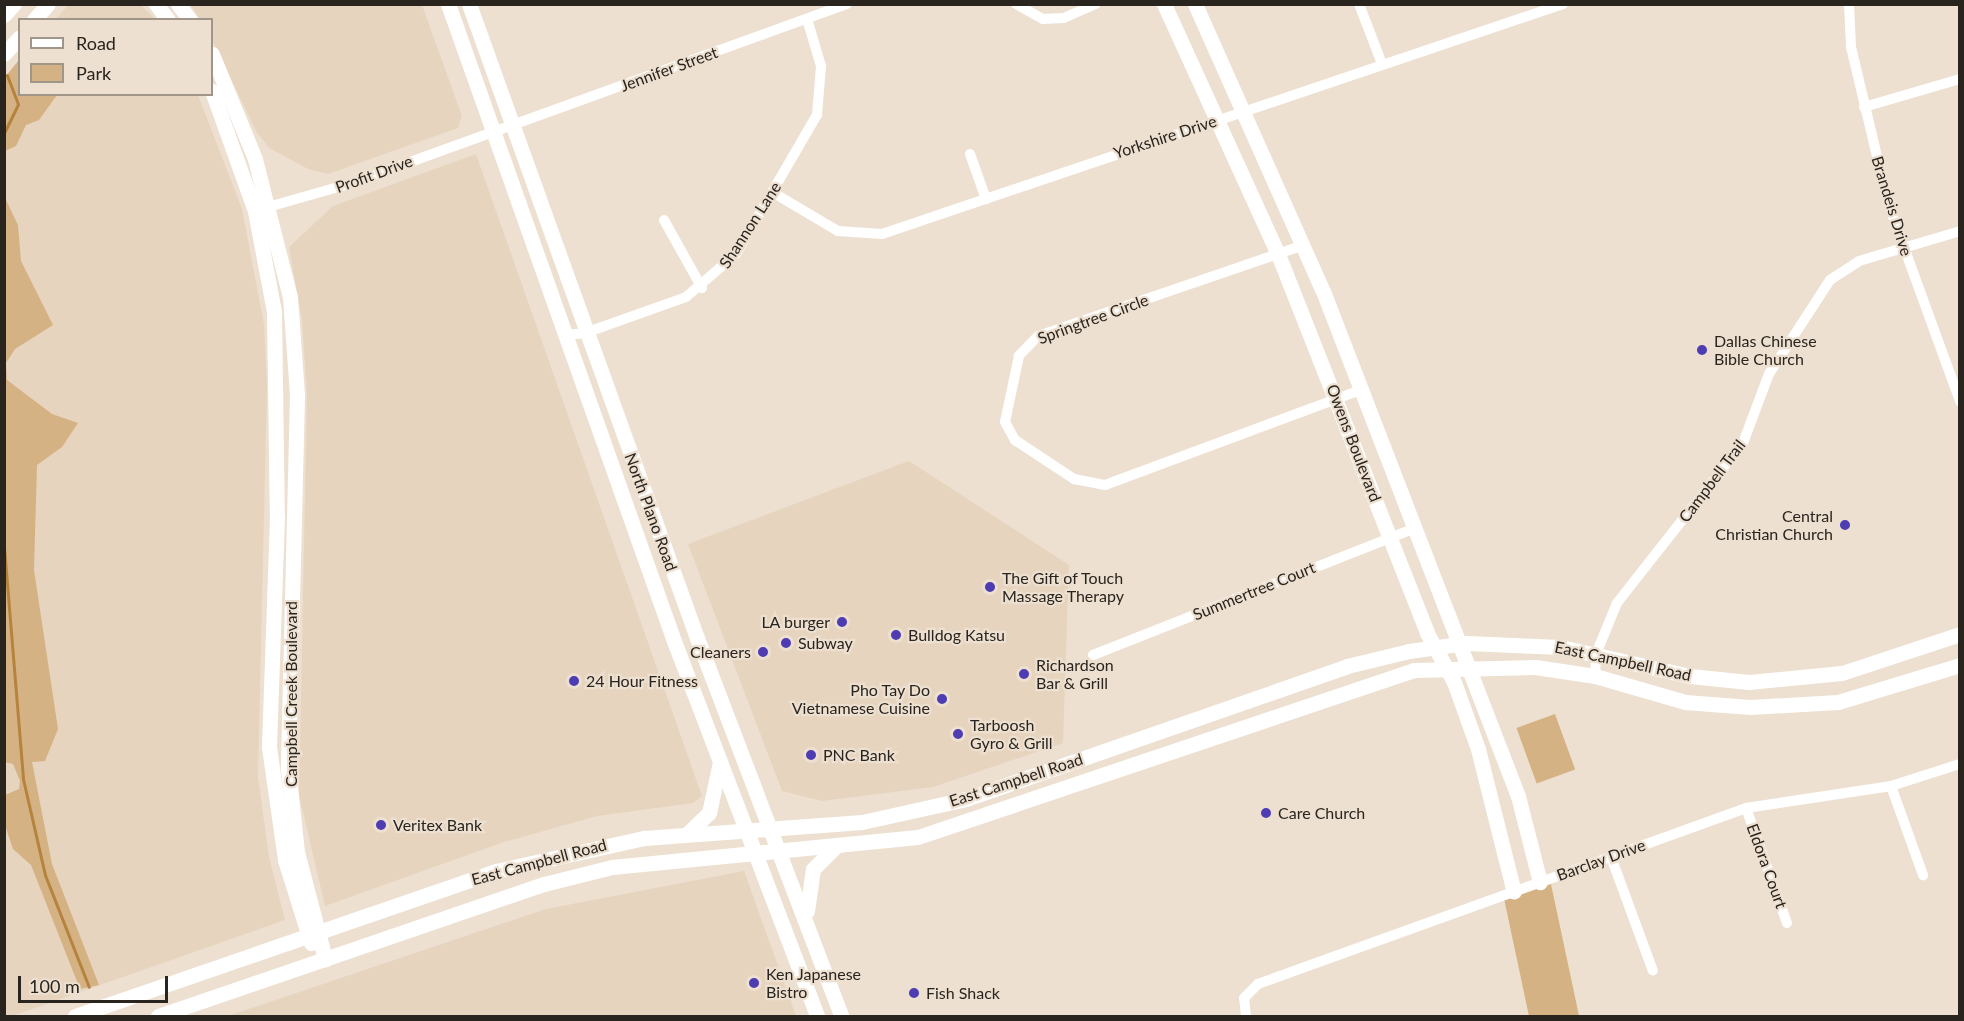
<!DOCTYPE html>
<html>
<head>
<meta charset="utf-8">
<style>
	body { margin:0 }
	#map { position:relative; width:1964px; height:1021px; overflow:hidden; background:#ede0d0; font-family:Lato,sans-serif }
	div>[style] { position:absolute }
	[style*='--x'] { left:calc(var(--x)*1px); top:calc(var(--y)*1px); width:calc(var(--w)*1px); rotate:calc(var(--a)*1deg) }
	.built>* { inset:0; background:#e6d4be }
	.green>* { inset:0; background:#d5b284; transform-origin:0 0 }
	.stream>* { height:3px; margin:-1.5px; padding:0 1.5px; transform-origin:1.5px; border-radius:1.5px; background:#b5833d }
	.street>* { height:10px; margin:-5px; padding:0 5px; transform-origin:5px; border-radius:5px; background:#fff }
	.secondary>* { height:15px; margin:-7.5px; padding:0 7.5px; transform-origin:7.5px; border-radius:7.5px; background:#fff }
	.dots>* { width:16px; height:16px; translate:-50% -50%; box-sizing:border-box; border:3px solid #ede0d0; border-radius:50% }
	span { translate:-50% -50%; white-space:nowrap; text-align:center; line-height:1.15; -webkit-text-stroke:4.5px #ede0d0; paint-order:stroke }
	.street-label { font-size:16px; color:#29241e }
	.poi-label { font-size:16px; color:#29241e }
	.left { translate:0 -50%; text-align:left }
	.right { translate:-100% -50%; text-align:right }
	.frame { position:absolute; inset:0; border:6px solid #29241e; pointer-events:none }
	.legend { position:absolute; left:18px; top:18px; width:195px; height:78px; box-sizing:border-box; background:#ede0d0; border:2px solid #9f9589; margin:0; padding:8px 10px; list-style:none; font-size:18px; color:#29241e }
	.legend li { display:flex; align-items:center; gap:12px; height:30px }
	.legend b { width:30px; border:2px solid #9f9589 }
	.scale { position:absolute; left:18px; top:976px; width:150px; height:27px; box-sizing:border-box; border:3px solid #29241e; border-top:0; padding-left:8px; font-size:18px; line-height:21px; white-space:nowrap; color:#29241e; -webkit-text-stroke:4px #ede0d0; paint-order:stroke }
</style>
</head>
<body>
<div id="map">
	<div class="built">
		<i style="clip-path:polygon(69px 4px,141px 5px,155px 19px,56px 19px)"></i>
		<i style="clip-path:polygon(191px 5px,422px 5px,462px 116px,458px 128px,328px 174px,308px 169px,269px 148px,256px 131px,212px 40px,212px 20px,200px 19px)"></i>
		<i style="clip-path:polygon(4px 78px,20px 94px,198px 95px,242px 209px,264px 324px,267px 384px,258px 777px,269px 857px,285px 920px,12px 1016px,5px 1016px)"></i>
		<i style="clip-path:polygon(476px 154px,702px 796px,693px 803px,597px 816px,504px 842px,325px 906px,299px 795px,307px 395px,302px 320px,289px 247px,333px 206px)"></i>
		<i style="clip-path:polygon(909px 461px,1069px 565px,1063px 743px,933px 787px,822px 801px,782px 791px,688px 544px)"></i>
		<i style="clip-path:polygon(744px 871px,796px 1016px,228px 1016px,546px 909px)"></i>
	</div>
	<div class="green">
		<i style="clip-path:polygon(19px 60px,20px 94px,57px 95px,39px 120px,26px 125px,16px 146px,5px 151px,5px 77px)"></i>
		<i style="clip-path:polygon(5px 198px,18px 225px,21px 261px,53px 325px,15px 349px,6px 363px,7px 380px,52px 414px,78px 423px,62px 447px,37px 465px,34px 570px,58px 729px,45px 761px,32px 762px,52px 864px,99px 985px,80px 989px,31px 865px,13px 849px,5px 825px,5px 795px,19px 789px,20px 781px,13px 764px,4px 762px)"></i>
		<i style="left:1555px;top:714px;width:59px;height:41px;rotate:70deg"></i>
		<i style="left:1551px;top:884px;width:135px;height:49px;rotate:78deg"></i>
	</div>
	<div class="stream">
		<i style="--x:4;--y:133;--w:32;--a:-64"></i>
		<i style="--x:18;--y:104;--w:31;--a:-111"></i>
		<i style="--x:4;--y:547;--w:233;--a:85.3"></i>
		<i style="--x:23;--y:779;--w:98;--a:77.1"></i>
		<i style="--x:45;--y:875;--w:120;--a:68.6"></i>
	</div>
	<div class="street">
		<i style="--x:1016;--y:4;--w:31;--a:29"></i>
		<i style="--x:1043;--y:19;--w:21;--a:-3"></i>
		<i style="--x:1064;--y:18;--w:35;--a:-24"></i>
		<i style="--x:1359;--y:4;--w:64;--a:69"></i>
		<i style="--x:1849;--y:4;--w:43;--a:87.3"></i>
		<i style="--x:1851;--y:47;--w:163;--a:76.6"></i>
		<i style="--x:1889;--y:206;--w:208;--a:70"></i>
		<i style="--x:1864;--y:107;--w:100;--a:-16.3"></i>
		<i style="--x:970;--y:154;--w:48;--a:70.4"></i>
		<i style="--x:772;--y:192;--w:77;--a:30.6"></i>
		<i style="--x:838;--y:231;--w:44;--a:3.9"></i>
		<i style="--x:882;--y:234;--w:719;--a:-18.66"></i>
		<i style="--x:261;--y:209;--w:95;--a:-15.9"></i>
		<i style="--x:352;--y:183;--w:526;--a:-19.88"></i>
		<i style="--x:664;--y:220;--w:78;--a:60.8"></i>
		<i style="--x:1304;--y:245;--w:281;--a:161.1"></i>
		<i style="--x:1038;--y:336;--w:28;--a:134"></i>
		<i style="--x:1019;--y:356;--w:67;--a:102"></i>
		<i style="--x:1005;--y:422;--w:21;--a:61"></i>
		<i style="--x:1015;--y:440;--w:71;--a:33.5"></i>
		<i style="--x:1074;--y:479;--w:32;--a:11"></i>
		<i style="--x:1105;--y:485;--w:273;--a:-20.4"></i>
		<i style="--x:564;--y:335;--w:21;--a:-5"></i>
		<i style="--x:585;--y:333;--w:107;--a:-19.6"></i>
		<i style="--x:686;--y:297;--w:66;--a:-40.7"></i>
		<i style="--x:736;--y:254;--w:161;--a:-59.8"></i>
		<i style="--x:817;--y:115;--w:49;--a:-85.3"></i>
		<i style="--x:821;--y:66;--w:49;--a:-106.6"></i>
		<i style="--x:1093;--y:655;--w:346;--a:-21.5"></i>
		<i style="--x:1595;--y:676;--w:22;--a:-87"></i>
		<i style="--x:1596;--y:654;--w:55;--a:-67.6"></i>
		<i style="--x:1617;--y:603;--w:204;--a:-51.8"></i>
		<i style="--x:1743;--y:443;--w:74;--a:-69.4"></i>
		<i style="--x:1769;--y:374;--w:112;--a:-57"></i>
		<i style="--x:1830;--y:280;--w:35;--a:-33"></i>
		<i style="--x:1859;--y:261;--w:105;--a:-16.5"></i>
		<i style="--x:1891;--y:786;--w:95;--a:70.2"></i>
		<i style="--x:1746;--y:808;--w:122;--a:70.4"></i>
		<i style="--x:1611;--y:857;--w:121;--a:69.8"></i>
		<i style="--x:1246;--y:1016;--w:18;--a:-96"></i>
		<i style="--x:1244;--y:998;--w:20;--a:-45"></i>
		<i style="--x:1258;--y:984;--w:519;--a:-19.83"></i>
		<i style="--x:1746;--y:808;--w:147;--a:-8.6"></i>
		<i style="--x:1891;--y:786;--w:72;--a:-17.7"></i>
	</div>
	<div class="secondary">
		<i style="--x:156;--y:4;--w:20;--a:53"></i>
		<i style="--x:178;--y:4;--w:20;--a:53"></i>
		<i style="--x:448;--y:4;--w:676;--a:70.47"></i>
		<i style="--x:674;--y:641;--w:401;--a:69.1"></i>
		<i style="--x:469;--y:4;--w:674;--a:70.22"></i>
		<i style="--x:697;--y:638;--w:404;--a:69.1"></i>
		<i style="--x:1164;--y:4;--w:275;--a:65.5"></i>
		<i style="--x:1278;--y:254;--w:407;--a:68.5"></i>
		<i style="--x:1427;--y:633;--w:56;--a:61.1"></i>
		<i style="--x:1454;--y:682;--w:71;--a:70.3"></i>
		<i style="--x:1478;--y:749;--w:147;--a:75.9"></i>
		<i style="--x:1195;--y:4;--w:314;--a:66"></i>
		<i style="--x:1323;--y:291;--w:541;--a:68.89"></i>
		<i style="--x:1518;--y:796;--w:89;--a:75.7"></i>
		<i style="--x:4;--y:15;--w:15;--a:-48"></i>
		<i style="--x:34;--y:20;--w:21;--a:-49"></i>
		<i style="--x:4;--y:54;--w:23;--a:-47"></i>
		<i style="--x:212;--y:54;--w:113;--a:67.7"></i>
		<i style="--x:255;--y:159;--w:142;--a:75.8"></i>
		<i style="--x:290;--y:297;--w:98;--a:85.9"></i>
		<i style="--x:297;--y:395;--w:374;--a:91.4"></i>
		<i style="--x:288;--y:769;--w:83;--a:83.8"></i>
		<i style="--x:297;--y:852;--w:111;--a:75.3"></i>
		<i style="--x:212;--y:91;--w:127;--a:70.3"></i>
		<i style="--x:255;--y:211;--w:103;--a:79.3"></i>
		<i style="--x:274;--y:312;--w:205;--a:89.2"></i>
		<i style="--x:277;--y:517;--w:230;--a:92"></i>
		<i style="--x:269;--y:747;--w:114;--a:81.9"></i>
		<i style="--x:285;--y:860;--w:87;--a:72.6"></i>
		<i style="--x:687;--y:834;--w:30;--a:-44"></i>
		<i style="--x:709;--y:813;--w:52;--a:-77.8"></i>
		<i style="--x:807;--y:911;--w:42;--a:-81.9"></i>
		<i style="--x:813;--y:869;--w:31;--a:-45"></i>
		<i style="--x:75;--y:1016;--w:445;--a:-19"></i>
		<i style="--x:496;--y:871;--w:152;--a:-12.6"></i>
		<i style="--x:644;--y:838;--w:219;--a:-4.2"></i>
		<i style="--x:862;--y:822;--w:107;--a:-12.5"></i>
		<i style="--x:966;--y:799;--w:404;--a:-19.2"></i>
		<i style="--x:1347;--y:666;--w:64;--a:-13.6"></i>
		<i style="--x:1409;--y:651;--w:58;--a:-8"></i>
		<i style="--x:1466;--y:643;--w:95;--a:2.4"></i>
		<i style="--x:1561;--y:647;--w:132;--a:12.7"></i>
		<i style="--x:1690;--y:676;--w:59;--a:5.8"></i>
		<i style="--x:1749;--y:682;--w:93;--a:-5.5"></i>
		<i style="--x:1842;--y:673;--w:124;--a:-18.3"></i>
		<i style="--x:158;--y:1016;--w:408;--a:-18.9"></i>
		<i style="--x:544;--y:884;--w:70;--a:-14"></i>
		<i style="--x:612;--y:867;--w:307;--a:-5.6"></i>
		<i style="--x:918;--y:837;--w:523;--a:-18.61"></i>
		<i style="--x:1414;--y:670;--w:121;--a:-1.4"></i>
		<i style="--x:1535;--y:667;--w:61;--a:8.5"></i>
		<i style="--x:1595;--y:676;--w:94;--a:16.1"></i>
		<i style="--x:1685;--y:702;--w:65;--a:4.4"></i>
		<i style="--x:1750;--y:707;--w:88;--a:-3.3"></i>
		<i style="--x:1838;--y:702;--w:127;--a:-16.9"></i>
	</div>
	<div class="dots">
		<i style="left:1702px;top:350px;background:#4e3cb3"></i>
		<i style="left:1845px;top:525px;background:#4e3cb3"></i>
		<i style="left:990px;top:587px;background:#4e3cb3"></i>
		<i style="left:842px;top:622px;background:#4e3cb3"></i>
		<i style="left:896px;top:635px;background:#4e3cb3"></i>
		<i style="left:786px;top:643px;background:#4e3cb3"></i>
		<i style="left:763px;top:652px;background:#4e3cb3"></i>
		<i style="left:1024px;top:674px;background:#4e3cb3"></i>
		<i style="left:574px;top:681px;background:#4e3cb3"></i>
		<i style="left:942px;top:699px;background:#4e3cb3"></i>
		<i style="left:958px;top:734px;background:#4e3cb3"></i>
		<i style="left:811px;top:755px;background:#4e3cb3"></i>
		<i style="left:1266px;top:813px;background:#4e3cb3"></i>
		<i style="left:381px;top:825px;background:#4e3cb3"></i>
		<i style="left:754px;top:983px;background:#4e3cb3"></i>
		<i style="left:914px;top:993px;background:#4e3cb3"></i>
	</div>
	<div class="street-label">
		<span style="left:669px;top:69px;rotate:-20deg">Jennifer Street</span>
		<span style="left:1165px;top:137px;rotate:-18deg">Yorkshire Drive</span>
		<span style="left:374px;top:174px;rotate:-20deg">Profit Drive</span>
		<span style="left:1892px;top:206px;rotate:73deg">Brandeis Drive</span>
		<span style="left:750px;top:225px;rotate:-57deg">Shannon Lane</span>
		<span style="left:1093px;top:319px;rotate:-20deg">Springtree Circle</span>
		<span style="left:1354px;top:443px;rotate:69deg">Owens Boulevard</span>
		<span style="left:1712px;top:481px;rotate:-53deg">Campbell Trail</span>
		<span style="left:651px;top:512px;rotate:70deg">North Plano Road</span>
		<span style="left:1254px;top:591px;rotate:-22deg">Summertree Court</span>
		<span style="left:1623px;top:661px;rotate:12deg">East Campbell Road</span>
		<span style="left:291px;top:694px;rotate:-90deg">Campbell Creek Boulevard</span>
		<span style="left:1016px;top:780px;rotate:-18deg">East Campbell Road</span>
		<span style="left:1601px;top:860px;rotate:-20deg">Barclay Drive</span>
		<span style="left:539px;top:862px;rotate:-15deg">East Campbell Road</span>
		<span style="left:1767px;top:866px;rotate:70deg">Eldora Court</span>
	</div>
	<div class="poi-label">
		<span class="left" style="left:1714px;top:350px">Dallas Chinese<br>Bible Church</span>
		<span class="right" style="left:1833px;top:525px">Central<br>Christian Church</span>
		<span class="left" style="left:1002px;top:587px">The Gift of Touch<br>Massage Therapy</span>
		<span class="right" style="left:830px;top:622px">LA burger</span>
		<span class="left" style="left:908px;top:635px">Bulldog Katsu</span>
		<span class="left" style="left:798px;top:643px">Subway</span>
		<span class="right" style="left:751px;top:652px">Cleaners</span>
		<span class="left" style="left:1036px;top:674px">Richardson<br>Bar &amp; Grill</span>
		<span class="left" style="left:586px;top:681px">24 Hour Fitness</span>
		<span class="right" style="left:930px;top:699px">Pho Tay Do<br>Vietnamese Cuisine</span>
		<span class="left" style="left:970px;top:734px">Tarboosh<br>Gyro &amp; Grill</span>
		<span class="left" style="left:823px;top:755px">PNC Bank</span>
		<span class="left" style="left:1278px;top:813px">Care Church</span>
		<span class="left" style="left:393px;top:825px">Veritex Bank</span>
		<span class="left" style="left:766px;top:983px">Ken Japanese<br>Bistro</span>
		<span class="left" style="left:926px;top:993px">Fish Shack</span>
	</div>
	<div class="frame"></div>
	<ul class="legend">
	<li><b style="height:8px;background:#fff"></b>Road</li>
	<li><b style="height:16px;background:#d5b284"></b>Park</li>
	</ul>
	<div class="scale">100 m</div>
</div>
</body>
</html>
